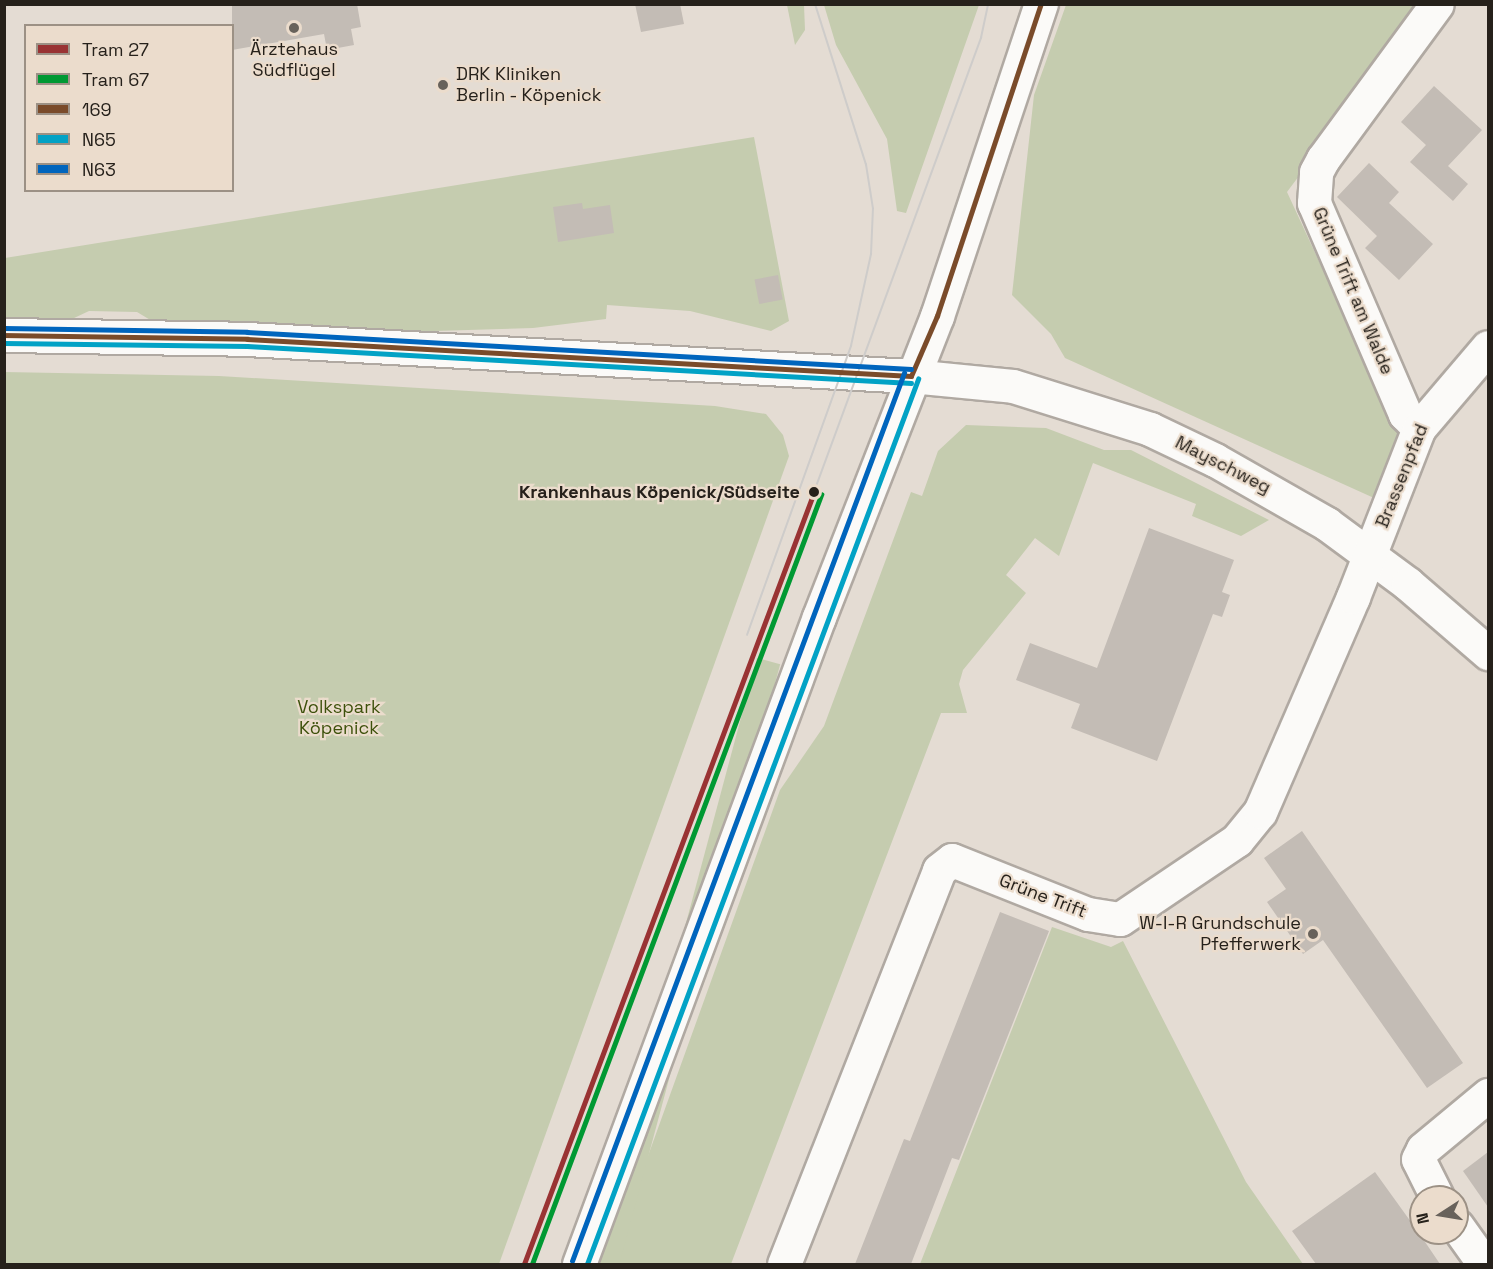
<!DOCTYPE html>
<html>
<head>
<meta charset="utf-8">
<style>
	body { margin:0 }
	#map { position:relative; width:1493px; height:1269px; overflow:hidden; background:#e4dcd3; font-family:"Space Grotesk",sans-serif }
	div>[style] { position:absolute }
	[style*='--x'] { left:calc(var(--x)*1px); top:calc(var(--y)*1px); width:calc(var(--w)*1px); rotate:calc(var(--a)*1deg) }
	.green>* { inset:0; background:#c5ccaf; transform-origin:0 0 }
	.building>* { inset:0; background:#c3bcb5; transform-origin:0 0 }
	.roads { filter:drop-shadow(2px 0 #b0a9a2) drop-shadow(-2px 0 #b0a9a2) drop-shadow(0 2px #b0a9a2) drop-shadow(0 -2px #b0a9a2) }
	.minor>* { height:33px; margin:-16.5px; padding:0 16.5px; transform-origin:16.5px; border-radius:16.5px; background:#fbfaf8 }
	.major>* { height:33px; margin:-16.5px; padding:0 16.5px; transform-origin:16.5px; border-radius:16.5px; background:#fbfaf8 }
	.tram>* { height:1.5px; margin:-0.75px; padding:0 0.75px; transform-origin:0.75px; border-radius:0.75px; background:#ceccca }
	.bus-1>* { height:4.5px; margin:-2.25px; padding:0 2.25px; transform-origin:2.25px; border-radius:2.25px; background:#7a4b2a }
	.bus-2>* { height:4.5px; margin:-2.25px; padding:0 2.25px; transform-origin:2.25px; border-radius:2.25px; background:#02a2c5 }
	.bus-3>* { height:4.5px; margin:-2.25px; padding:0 2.25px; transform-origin:2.25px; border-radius:2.25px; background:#0065bd }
	.tram-1>* { height:4.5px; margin:-2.25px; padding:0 2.25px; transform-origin:2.25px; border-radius:2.25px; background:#933 }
	.tram-2>* { height:4.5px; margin:-2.25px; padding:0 2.25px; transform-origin:2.25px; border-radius:2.25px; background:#093 }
	.dots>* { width:16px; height:16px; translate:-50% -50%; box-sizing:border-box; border:3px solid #ebdccc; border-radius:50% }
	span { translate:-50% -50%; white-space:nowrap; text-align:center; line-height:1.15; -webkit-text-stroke:4.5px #ebdccc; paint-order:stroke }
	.poi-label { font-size:18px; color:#26211b }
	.left { translate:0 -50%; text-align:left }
	.right { translate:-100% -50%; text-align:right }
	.street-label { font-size:18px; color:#26211b }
	.stop-label { font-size:18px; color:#26211b; font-weight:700 }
	.park-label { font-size:18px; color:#3d510b }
	.frame { position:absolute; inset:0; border:6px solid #26211b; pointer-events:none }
	.legend { position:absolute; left:24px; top:24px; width:210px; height:168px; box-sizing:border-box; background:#ebdccc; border:2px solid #9c9185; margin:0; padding:8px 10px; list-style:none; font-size:18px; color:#26211b }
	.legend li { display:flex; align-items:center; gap:12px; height:30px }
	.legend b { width:30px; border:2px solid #9c9185 }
	.north { position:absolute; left:1409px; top:1185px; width:60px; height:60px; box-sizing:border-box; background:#ebdccc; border:2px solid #9c9185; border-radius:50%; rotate:258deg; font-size:16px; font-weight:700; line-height:24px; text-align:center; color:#26211b }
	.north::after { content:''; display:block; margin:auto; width:21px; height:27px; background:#68625b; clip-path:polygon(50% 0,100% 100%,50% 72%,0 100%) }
</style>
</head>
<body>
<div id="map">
	<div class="green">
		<i style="clip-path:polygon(787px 5px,804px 5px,805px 30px,795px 45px)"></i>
		<i style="clip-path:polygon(824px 5px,979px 5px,906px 213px,897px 211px,887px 139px,836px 45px)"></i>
		<i style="clip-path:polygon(1066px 5px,1427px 5px,1287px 192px,1401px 439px,1374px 498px,1065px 358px,1051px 334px,1012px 295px,1034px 95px)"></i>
		<i style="clip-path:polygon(754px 137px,789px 321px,771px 331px,690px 311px,607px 305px,606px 319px,533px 328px,367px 333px,152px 321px,137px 312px,89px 311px,72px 319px,5px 321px,5px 258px)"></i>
		<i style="clip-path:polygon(4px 372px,219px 376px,715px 406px,766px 414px,783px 435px,789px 456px,499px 1264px,5px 1264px)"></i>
		<i style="clip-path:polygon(966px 425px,1046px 428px,1104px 450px,1131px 450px,1269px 520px,1241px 536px,1192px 516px,1196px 504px,1093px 463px,1059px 556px,1035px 538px,1006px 575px,1026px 593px,963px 670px,959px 684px,967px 713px,941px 713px,731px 1264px,609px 1264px,780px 790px,824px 726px,911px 492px,922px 496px,938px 451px)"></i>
		<i style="left:757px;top:658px;width:24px;height:645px;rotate:15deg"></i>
		<i style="clip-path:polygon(1052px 927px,1111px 947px,1123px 941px,1246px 1182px,1303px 1264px,920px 1264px)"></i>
	</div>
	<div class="building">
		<i style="clip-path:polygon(232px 4px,357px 4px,361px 27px,351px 29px,354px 45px,327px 50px,324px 34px,232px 50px)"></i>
		<i style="clip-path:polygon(635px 4px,680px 4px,684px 24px,641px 32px)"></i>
		<i style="clip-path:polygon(1434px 86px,1482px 130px,1448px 166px,1468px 184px,1453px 201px,1410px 162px,1426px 145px,1401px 122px)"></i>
		<i style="clip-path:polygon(1369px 163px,1399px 192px,1389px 203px,1433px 244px,1399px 280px,1365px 248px,1377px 236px,1337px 197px)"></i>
		<i style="clip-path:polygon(582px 203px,583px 209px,610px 205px,614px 233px,558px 242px,553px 207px)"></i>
		<i style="left:778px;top:275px;width:25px;height:24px;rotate:79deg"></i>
		<i style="clip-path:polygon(1149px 528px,1234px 560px,1222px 592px,1230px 595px,1222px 617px,1213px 614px,1157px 761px,1071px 728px,1080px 704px,1016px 680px,1030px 643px,1097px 668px)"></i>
		<i style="clip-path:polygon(1302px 831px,1463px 1063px,1427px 1088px,1323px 940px,1303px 954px,1267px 902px,1286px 889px,1264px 858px)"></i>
		<i style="clip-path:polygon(1000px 912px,1049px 931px,959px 1160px,952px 1158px,911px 1264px,855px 1264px,904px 1139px,910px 1141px)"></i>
		<i style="clip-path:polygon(1488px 1152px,1488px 1207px,1463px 1171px)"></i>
		<i style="clip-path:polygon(1375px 1172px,1411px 1222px,1421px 1217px,1421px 1236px,1440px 1264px,1316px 1264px,1292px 1231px)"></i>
	</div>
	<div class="roads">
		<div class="minor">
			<i style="--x:911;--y:376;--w:102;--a:5.6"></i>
			<i style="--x:1013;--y:386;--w:144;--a:17.4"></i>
			<i style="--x:1150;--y:429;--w:72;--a:25.5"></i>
			<i style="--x:1215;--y:460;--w:129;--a:29.7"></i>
			<i style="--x:1327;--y:524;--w:101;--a:36.5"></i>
			<i style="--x:1408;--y:584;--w:106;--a:40.8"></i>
			<i style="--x:1419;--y:428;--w:20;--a:-135"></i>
			<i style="--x:1405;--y:414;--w:230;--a:-113.3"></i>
			<i style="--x:1314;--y:203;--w:31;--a:-86"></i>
			<i style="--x:1316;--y:172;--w:15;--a:-62"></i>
			<i style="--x:1323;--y:159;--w:192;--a:-53.7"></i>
			<i style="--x:1437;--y:1197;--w:42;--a:-116.6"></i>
			<i style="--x:1418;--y:1159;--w:11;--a:-63"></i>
			<i style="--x:1423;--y:1149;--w:85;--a:-39.7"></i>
			<i style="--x:1457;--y:1226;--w:47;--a:54.6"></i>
			<i style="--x:784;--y:1264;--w:423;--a:-68.5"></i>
			<i style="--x:939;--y:870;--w:16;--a:-38"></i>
			<i style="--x:952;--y:860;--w:146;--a:21.7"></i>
			<i style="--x:1088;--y:914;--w:32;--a:9"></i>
			<i style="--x:1120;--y:919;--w:141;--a:-34"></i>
			<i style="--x:1237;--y:840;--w:36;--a:-51"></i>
			<i style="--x:1260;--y:812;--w:234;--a:-66.6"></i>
			<i style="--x:1353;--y:597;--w:181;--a:-68.7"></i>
			<i style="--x:1419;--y:428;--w:106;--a:-49.6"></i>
		</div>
		<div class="major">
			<i style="--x:4;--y:335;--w:243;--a:0.9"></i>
			<i style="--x:247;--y:339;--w:665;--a:3.19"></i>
			<i style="--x:579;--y:1264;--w:690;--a:-69.65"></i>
			<i style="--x:819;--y:617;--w:323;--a:-68.6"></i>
			<i style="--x:937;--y:316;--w:329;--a:-71.6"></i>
		</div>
	</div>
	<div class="tram">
		<i style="--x:814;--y:492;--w:484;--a:-69.8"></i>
		<i style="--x:981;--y:38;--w:35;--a:-78"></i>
		<i style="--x:747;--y:635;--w:307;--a:-70.2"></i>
		<i style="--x:851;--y:346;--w:94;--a:-77.7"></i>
		<i style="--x:871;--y:254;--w:45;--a:-87.5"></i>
		<i style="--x:873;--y:209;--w:45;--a:-99"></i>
		<i style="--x:866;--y:165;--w:169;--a:-107.6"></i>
	</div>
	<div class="bus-1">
		<i style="--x:4;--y:335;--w:243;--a:0.9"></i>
		<i style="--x:247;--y:339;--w:665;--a:3.19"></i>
		<i style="--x:911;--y:376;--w:65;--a:-66.6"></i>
		<i style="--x:937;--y:316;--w:329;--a:-71.6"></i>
	</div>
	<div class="bus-2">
		<i style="--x:4;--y:343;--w:243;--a:0.7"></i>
		<i style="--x:247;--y:346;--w:665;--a:3.19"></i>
		<i style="--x:587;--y:1264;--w:945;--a:-69.49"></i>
	</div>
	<div class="bus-3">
		<i style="--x:4;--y:328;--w:243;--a:0.9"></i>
		<i style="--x:247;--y:332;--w:665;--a:3.19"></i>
		<i style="--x:572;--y:1261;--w:948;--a:-69.5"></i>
	</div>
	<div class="tram-1">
		<i style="--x:524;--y:1264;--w:825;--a:-69.41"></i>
	</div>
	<div class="tram-2">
		<i style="--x:532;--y:1264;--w:822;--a:-69.4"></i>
	</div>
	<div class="dots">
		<i style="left:294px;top:28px;background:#68625b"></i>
		<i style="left:443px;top:85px;background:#68625b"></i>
		<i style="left:814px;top:492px;background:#26211b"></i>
		<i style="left:1313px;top:934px;background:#68625b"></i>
	</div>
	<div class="poi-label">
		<span style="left:294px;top:60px">Ärztehaus<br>Südflügel</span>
		<span class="left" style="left:456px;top:85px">DRK Kliniken<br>Berlin - Köpenick</span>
		<span class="right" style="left:1301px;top:934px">W-I-R Grundschule<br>Pfefferwerk</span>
	</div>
	<div class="street-label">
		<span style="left:1353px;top:291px;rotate:67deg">Grüne Trift am Walde</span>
		<span style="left:1223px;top:465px;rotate:27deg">Mayschweg</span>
		<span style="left:1402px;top:476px;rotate:-68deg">Brassenpfad</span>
		<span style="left:1043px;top:896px;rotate:21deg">Grüne Trift</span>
	</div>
	<div class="stop-label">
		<span class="right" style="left:800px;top:492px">Krankenhaus Köpenick/Südseite</span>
	</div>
	<div class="park-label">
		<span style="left:339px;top:718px">Volkspark<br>Köpenick</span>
	</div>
	<div class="frame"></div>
	<ul class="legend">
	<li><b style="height:8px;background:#933"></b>Tram 27</li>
	<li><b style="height:8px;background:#093"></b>Tram 67</li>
	<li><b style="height:8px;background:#7a4b2a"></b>169</li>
	<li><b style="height:8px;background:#02a2c5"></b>N65</li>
	<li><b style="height:8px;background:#0065bd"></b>N63</li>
	</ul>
	<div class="north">N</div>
</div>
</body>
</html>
